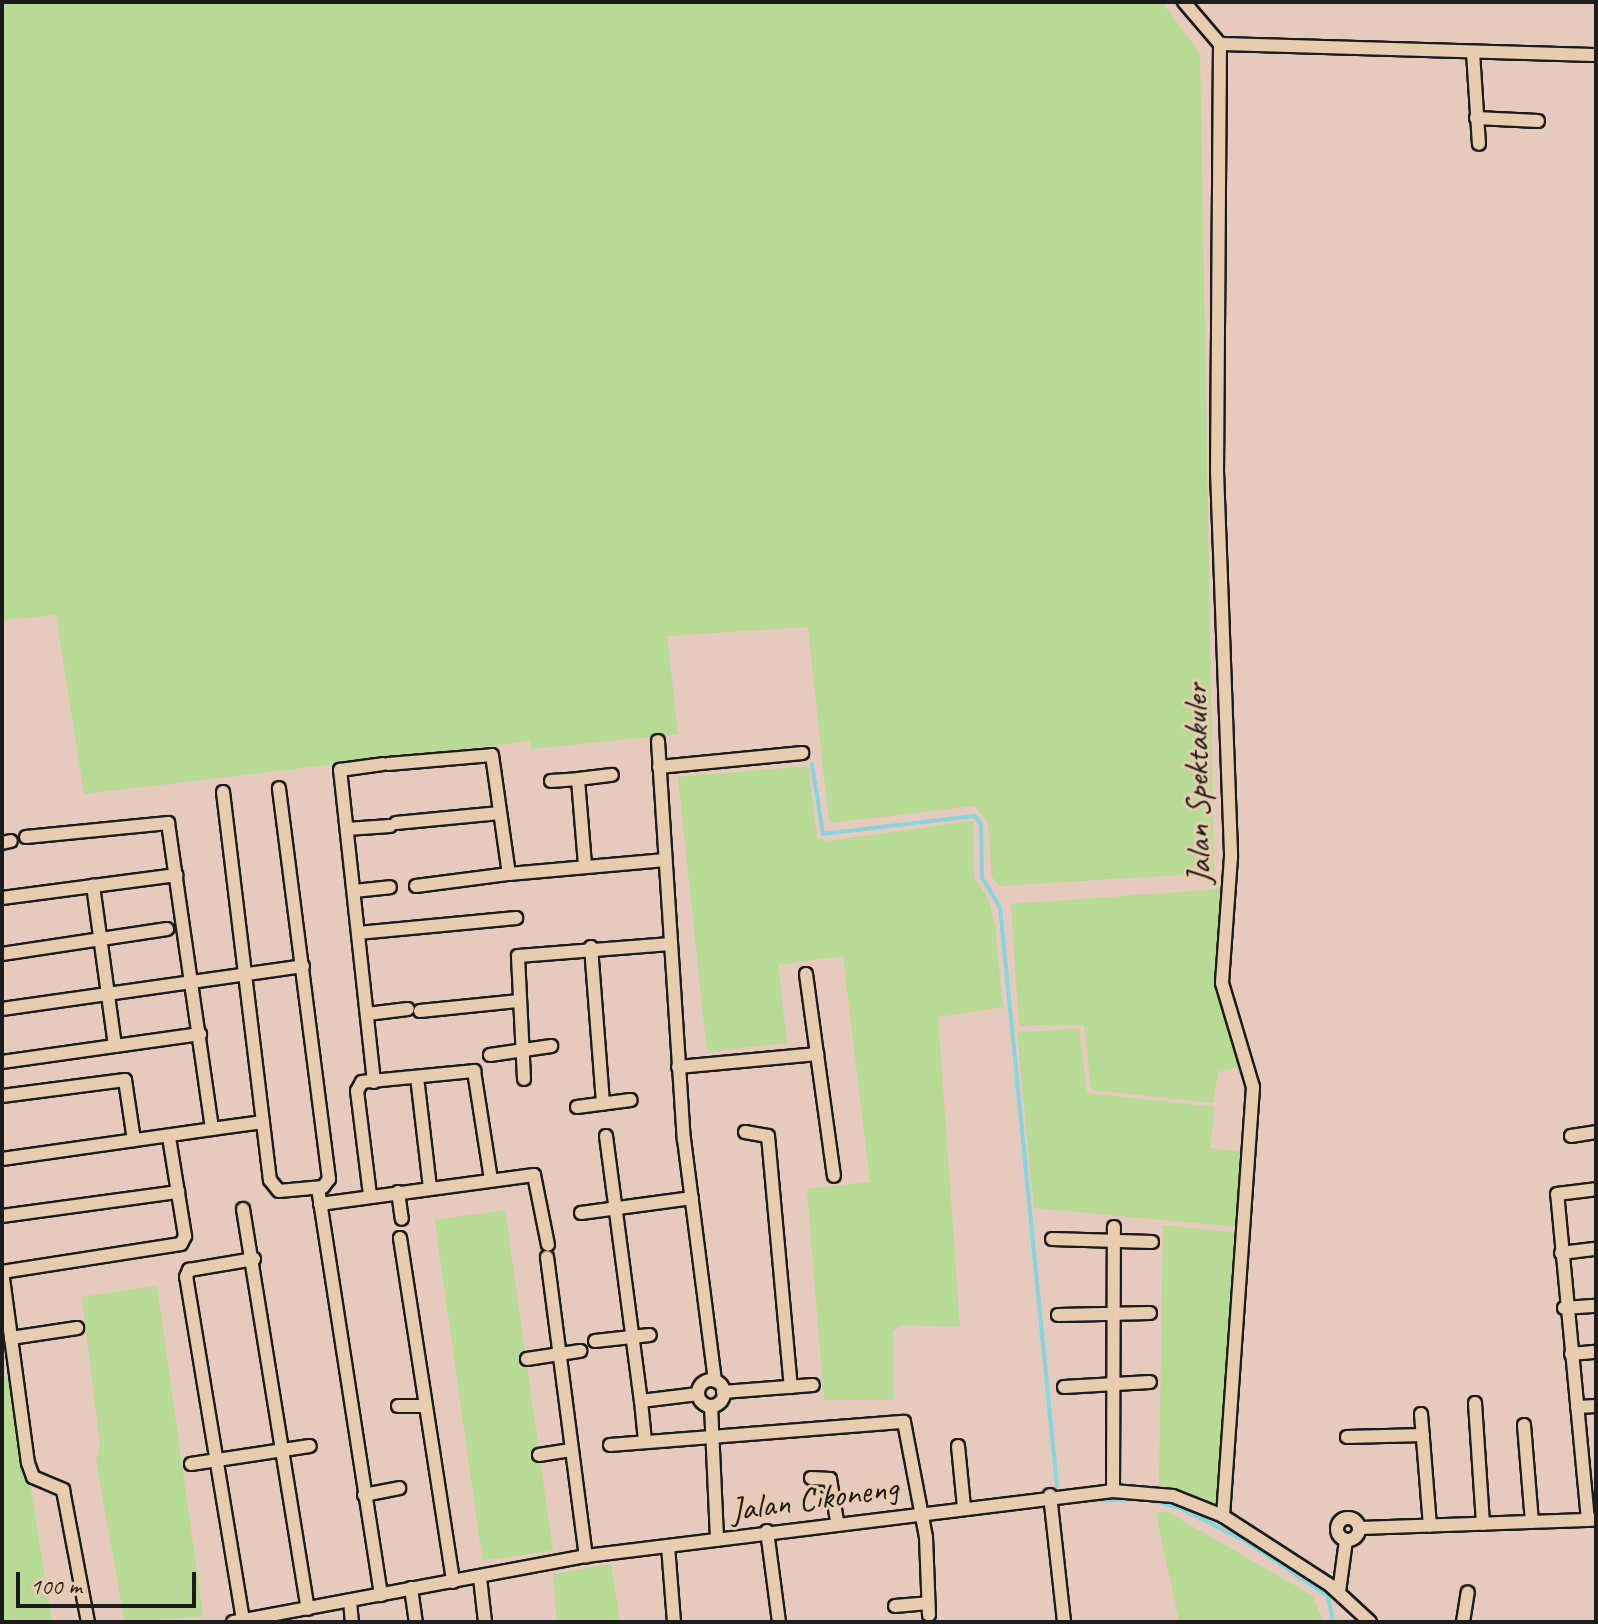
<!DOCTYPE html>
<html>
<head>
<meta charset="utf-8">
<style>
	body { margin:0 }
	#map { position:relative; width:1598px; height:1624px; overflow:hidden; background:#e5cabd; font-family:Caveat,sans-serif }
	div>[style] { position:absolute }
	[style*='--x'] { left:calc(var(--x)*1px); top:calc(var(--y)*1px); width:calc(var(--w)*1px); rotate:calc(var(--a)*1deg) }
	.green>* { inset:0; background:#b7da94; transform-origin:0 0 }
	.stream>* { height:4px; margin:-2px; padding:0 2px; transform-origin:2px; border-radius:2px; background:#85d6de }
	.roads { filter:drop-shadow(2px 0 #1c1c1c) drop-shadow(-2px 0 #1c1c1c) drop-shadow(0 2px #1c1c1c) drop-shadow(0 -2px #1c1c1c) }
	.minor>* { height:12px; margin:-6px; padding:0 6px; transform-origin:6px; border-radius:6px; background:#e8ccaf }
	.minor>.ring { margin:-6px; padding:0; box-sizing:content-box; background:none; border:12px solid #e8ccaf; border-radius:50% }
	span { translate:-50% -50%; white-space:nowrap; text-align:center; line-height:1.15; -webkit-text-stroke:6px #e8ccaf; paint-order:stroke }
	.street-label { font-size:34px; color:#1c1c1c }
	.frame { position:absolute; inset:0; border:4px solid #1c1c1c; pointer-events:none }
	.scale { position:absolute; left:16px; top:1572px; width:180px; height:36px; box-sizing:border-box; border:4px solid #1c1c1c; border-top:0; padding-left:10px; font-size:24px; line-height:28px; white-space:nowrap; color:#1c1c1c; -webkit-text-stroke:6px #e8ccaf; paint-order:stroke }
</style>
</head>
<body>
<div id="map">
	<div class="green">
		<i style="clip-path:polygon(2px 2px,1162px 2px,1200px 54px,1214px 873px,1000px 886px,992px 877px,988px 823px,975px 806px,829px 823px,808px 627px,667px 636px,678px 734px,532px 749px,530px 741px,84px 794px,56px 615px,2px 620px)"></i>
		<i style="clip-path:polygon(808px 766px,817px 837px,827px 841px,973px 821px,974px 877px,989px 900px,995px 926px,1003px 1007px,938px 1017px,960px 1327px,902px 1325px,893px 1331px,893px 1400px,824px 1400px,807px 1189px,870px 1182px,843px 956px,778px 965px,787px 1043px,707px 1052px,678px 777px)"></i>
		<i style="clip-path:polygon(1222px 889px,1215px 981px,1238px 1067px,1218px 1072px,1213px 1103px,1091px 1090px,1084px 1025px,1019px 1026px,1011px 904px)"></i>
		<i style="clip-path:polygon(1079px 1029px,1087px 1093px,1215px 1107px,1210px 1148px,1244px 1152px,1239px 1227px,1034px 1208px,1017px 1032px)"></i>
		<i style="left:505px;top:1210px;width:344px;height:71px;rotate:82deg"></i>
		<i style="clip-path:polygon(1163px 1225px,1238px 1233px,1216px 1504px,1159px 1485px)"></i>
		<i style="clip-path:polygon(157px 1286px,203px 1616px,125px 1622px,96px 1461px,100px 1446px,82px 1297px)"></i>
		<i style="clip-path:polygon(2px 1376px,13px 1377px,52px 1622px,2px 1622px)"></i>
		<i style="clip-path:polygon(1166px 1511px,1313px 1596px,1323px 1622px,1179px 1622px,1156px 1513px)"></i>
		<i style="clip-path:polygon(611px 1564px,620px 1622px,557px 1622px,553px 1574px)"></i>
	</div>
	<div class="stream">
		<i style="--x:812;--y:764;--w:71;--a:81.1"></i>
		<i style="--x:823;--y:834;--w:153;--a:-6.8"></i>
		<i style="--x:975;--y:816;--w:10;--a:53"></i>
		<i style="--x:981;--y:824;--w:54;--a:88.9"></i>
		<i style="--x:982;--y:878;--w:34;--a:58"></i>
		<i style="--x:1000;--y:907;--w:582;--a:84.38"></i>
		<i style="--x:1061;--y:1501;--w:84;--a:-1.4"></i>
		<i style="--x:1145;--y:1499;--w:34;--a:14"></i>
		<i style="--x:1178;--y:1507;--w:74;--a:26.6"></i>
		<i style="--x:1244;--y:1540;--w:101;--a:33.7"></i>
		<i style="--x:1328;--y:1596;--w:26;--a:79"></i>
	</div>
	<div class="roads">
		<div class="minor">
			<i style="--x:1184;--y:2;--w:55;--a:49.4"></i>
			<i style="--x:1220;--y:44;--w:376;--a:1.7"></i>
			<i style="--x:1220;--y:44;--w:427;--a:90.4"></i>
			<i style="--x:1217;--y:471;--w:386;--a:87.9"></i>
			<i style="--x:1231;--y:857;--w:126;--a:94.1"></i>
			<i style="--x:1222;--y:983;--w:109;--a:73.4"></i>
			<i style="--x:1253;--y:1087;--w:430;--a:94"></i>
			<i style="--x:1473;--y:52;--w:92;--a:86.3"></i>
			<i style="--x:1476;--y:118;--w:62;--a:2.8"></i>
			<i style="--x:658;--y:741;--w:399;--a:86.3"></i>
			<i style="--x:684;--y:1139;--w:244;--a:82.7"></i>
			<i style="--x:388;--y:764;--w:104;--a:-4.9"></i>
			<i style="--x:492;--y:755;--w:120;--a:81.9"></i>
			<i style="--x:509;--y:874;--w:157;--a:-5.1"></i>
			<i style="--x:659;--y:767;--w:144;--a:-5.6"></i>
			<i style="--x:551;--y:781;--w:27;--a:-4"></i>
			<i style="--x:223;--y:792;--w:391;--a:83.1"></i>
			<i style="--x:270;--y:1180;--w:14;--a:51"></i>
			<i style="--x:279;--y:1191;--w:44;--a:-5.2"></i>
			<i style="--x:323;--y:1187;--w:10;--a:-53"></i>
			<i style="--x:329;--y:1179;--w:394;--a:-97.3"></i>
			<i style="--x:396;--y:823;--w:104;--a:-5.5"></i>
			<i style="--x:347;--y:829;--w:43;--a:-4"></i>
			<i style="--x:26;--y:837;--w:143;--a:-5.6"></i>
			<i style="--x:168;--y:823;--w:309;--a:81.8"></i>
			<i style="--x:212;--y:1129;--w:51;--a:-7.8"></i>
			<i style="--x:2;--y:843;--w:9;--a:-13"></i>
			<i style="--x:585;--y:865;--w:86;--a:-94.7"></i>
			<i style="--x:578;--y:779;--w:34;--a:-7"></i>
			<i style="--x:416;--y:886;--w:94;--a:-7.4"></i>
			<i style="--x:354;--y:891;--w:36;--a:-6"></i>
			<i style="--x:2;--y:898;--w:176;--a:-7.5"></i>
			<i style="--x:358;--y:933;--w:159;--a:-5.4"></i>
			<i style="--x:591;--y:947;--w:157;--a:85.6"></i>
			<i style="--x:2;--y:954;--w:167;--a:-8.6"></i>
			<i style="--x:806;--y:974;--w:81;--a:82.2"></i>
			<i style="--x:2;--y:1009;--w:304;--a:-8.1"></i>
			<i style="--x:420;--y:1011;--w:100;--a:-5.8"></i>
			<i style="--x:367;--y:1014;--w:41;--a:-7"></i>
			<i style="--x:115;--y:1046;--w:86;--a:-8"></i>
			<i style="--x:490;--y:1055;--w:62;--a:-8.4"></i>
			<i style="--x:2;--y:1062;--w:114;--a:-8.1"></i>
			<i style="--x:115;--y:1046;--w:162;--a:-97.8"></i>
			<i style="--x:678;--y:1067;--w:140;--a:-5.3"></i>
			<i style="--x:817;--y:1054;--w:123;--a:82.1"></i>
			<i style="--x:417;--y:1077;--w:112;--a:83.3"></i>
			<i style="--x:524;--y:1079;--w:123;--a:-92.8"></i>
			<i style="--x:518;--y:956;--w:153;--a:-4.5"></i>
			<i style="--x:374;--y:1082;--w:314;--a:-96.2"></i>
			<i style="--x:340;--y:770;--w:43;--a:-7.9"></i>
			<i style="--x:2;--y:1096;--w:124;--a:-7.4"></i>
			<i style="--x:125;--y:1080;--w:61;--a:81.5"></i>
			<i style="--x:577;--y:1107;--w:54;--a:-7.4"></i>
			<i style="--x:745;--y:1132;--w:23;--a:10"></i>
			<i style="--x:768;--y:1136;--w:252;--a:84.8"></i>
			<i style="--x:606;--y:1136;--w:267;--a:82.5"></i>
			<i style="--x:641;--y:1401;--w:57;--a:-7"></i>
			<i style="--x:1571;--y:1136;--w:25;--a:-9"></i>
			<i style="--x:2;--y:1159;--w:212;--a:-8.1"></i>
			<i style="--x:318;--y:1188;--w:412;--a:81.2"></i>
			<i style="--x:398;--y:1192;--w:27;--a:82"></i>
			<i style="--x:370;--y:1195;--w:105;--a:-97.1"></i>
			<i style="--x:357;--y:1091;--w:10;--a:-61"></i>
			<i style="--x:362;--y:1082;--w:113;--a:-5.6"></i>
			<i style="--x:474;--y:1071;--w:110;--a:81.1"></i>
			<i style="--x:320;--y:1204;--w:216;--a:-7.7"></i>
			<i style="--x:534;--y:1175;--w:71;--a:78.7"></i>
			<i style="--x:243;--y:1209;--w:405;--a:80.8"></i>
			<i style="--x:581;--y:1213;--w:112;--a:-7.7"></i>
			<i style="--x:2;--y:1216;--w:178;--a:-7.8"></i>
			<i style="--x:400;--y:1238;--w:348;--a:81.2"></i>
			<i style="--x:1052;--y:1239;--w:100;--a:1.7"></i>
			<i style="--x:1561;--y:1253;--w:35;--a:-7"></i>
			<i style="--x:547;--y:1257;--w:302;--a:82.6"></i>
			<i style="--x:2;--y:1271;--w:194;--a:82.3"></i>
			<i style="--x:28;--y:1463;--w:15;--a:70"></i>
			<i style="--x:33;--y:1477;--w:33;--a:23"></i>
			<i style="--x:63;--y:1490;--w:134;--a:79.3"></i>
			<i style="--x:2;--y:1272;--w:181;--a:-8.9"></i>
			<i style="--x:181;--y:1244;--w:9;--a:-63"></i>
			<i style="--x:185;--y:1236;--w:100;--a:-99.2"></i>
			<i style="--x:1564;--y:1308;--w:32;--a:-4"></i>
			<i style="--x:1058;--y:1315;--w:92;--a:-1.2"></i>
			<i style="--x:11;--y:1338;--w:67;--a:-8.6"></i>
			<i style="--x:595;--y:1341;--w:55;--a:-6.2"></i>
			<i style="--x:1571;--y:1354;--w:25;--a:-5"></i>
			<i style="--x:527;--y:1359;--w:54;--a:-8.6"></i>
			<i class="ring" style="left:698px;top:1380px;width:14px;height:14px"></i>
			<i style="--x:1064;--y:1387;--w:86;--a:-3.3"></i>
			<i style="--x:723;--y:1392;--w:90;--a:-4.4"></i>
			<i style="--x:641;--y:1401;--w:40;--a:84.3"></i>
			<i style="--x:1475;--y:1403;--w:121;--a:86.2"></i>
			<i style="--x:398;--y:1406;--w:27;--a:0"></i>
			<i style="--x:711;--y:1406;--w:134;--a:87.4"></i>
			<i style="--x:1577;--y:1407;--w:19;--a:-3"></i>
			<i style="--x:1421;--y:1414;--w:112;--a:85.4"></i>
			<i style="--x:1524;--y:1425;--w:97;--a:85.3"></i>
			<i style="--x:1347;--y:1437;--w:76;--a:-1.5"></i>
			<i style="--x:610;--y:1445;--w:295;--a:-4.5"></i>
			<i style="--x:904;--y:1422;--w:117;--a:79.2"></i>
			<i style="--x:926;--y:1537;--w:78;--a:87.8"></i>
			<i style="--x:958;--y:1446;--w:61;--a:84.4"></i>
			<i style="--x:539;--y:1455;--w:32;--a:-9"></i>
			<i style="--x:191;--y:1464;--w:120;--a:-8.6"></i>
			<i style="--x:811;--y:1478;--w:19;--a:3"></i>
			<i style="--x:830;--y:1479;--w:43;--a:80.5"></i>
			<i style="--x:1113;--y:1491;--w:264;--a:-89.8"></i>
			<i style="--x:364;--y:1495;--w:36;--a:-11"></i>
			<i style="--x:1050;--y:1495;--w:128;--a:83.7"></i>
			<i class="ring" style="left:1337px;top:1518px;width:10px;height:10px"></i>
			<i style="--x:1588;--y:1520;--w:327;--a:-95.4"></i>
			<i style="--x:1557;--y:1194;--w:39;--a:-7"></i>
			<i style="--x:1360;--y:1528;--w:233;--a:-2"></i>
			<i style="--x:767;--y:1531;--w:92;--a:82.5"></i>
			<i style="--x:668;--y:1546;--w:76;--a:85.5"></i>
			<i style="--x:480;--y:1578;--w:44;--a:83.5"></i>
			<i style="--x:411;--y:1588;--w:34;--a:82"></i>
			<i style="--x:1339;--y:1592;--w:52;--a:-82.3"></i>
			<i style="--x:350;--y:1601;--w:21;--a:85"></i>
			<i style="--x:895;--y:1606;--w:33;--a:-5"></i>
			<i style="--x:243;--y:1620;--w:348;--a:-99.4"></i>
			<i style="--x:186;--y:1277;--w:8;--a:-67"></i>
			<i style="--x:189;--y:1270;--w:66;--a:-9.6"></i>
			<i style="--x:233;--y:1622;--w:359;--a:-10.6"></i>
			<i style="--x:586;--y:1556;--w:531;--a:-7.03"></i>
			<i style="--x:1113;--y:1491;--w:60;--a:4.8"></i>
			<i style="--x:1173;--y:1496;--w:54;--a:21.8"></i>
			<i style="--x:1223;--y:1516;--w:129;--a:32.9"></i>
			<i style="--x:1331;--y:1586;--w:53;--a:42.7"></i>
			<i style="--x:1463;--y:1622;--w:30;--a:-81"></i>
		</div>
	</div>
	<div class="street-label">
		<span style="left:1197px;top:784px;rotate:-91deg">Jalan Spektakuler</span>
		<span style="left:814px;top:1498px;rotate:-8deg">Jalan Cikoneng</span>
	</div>
	<div class="frame"></div>
	<div class="scale">100 m</div>
</div>
</body>
</html>
